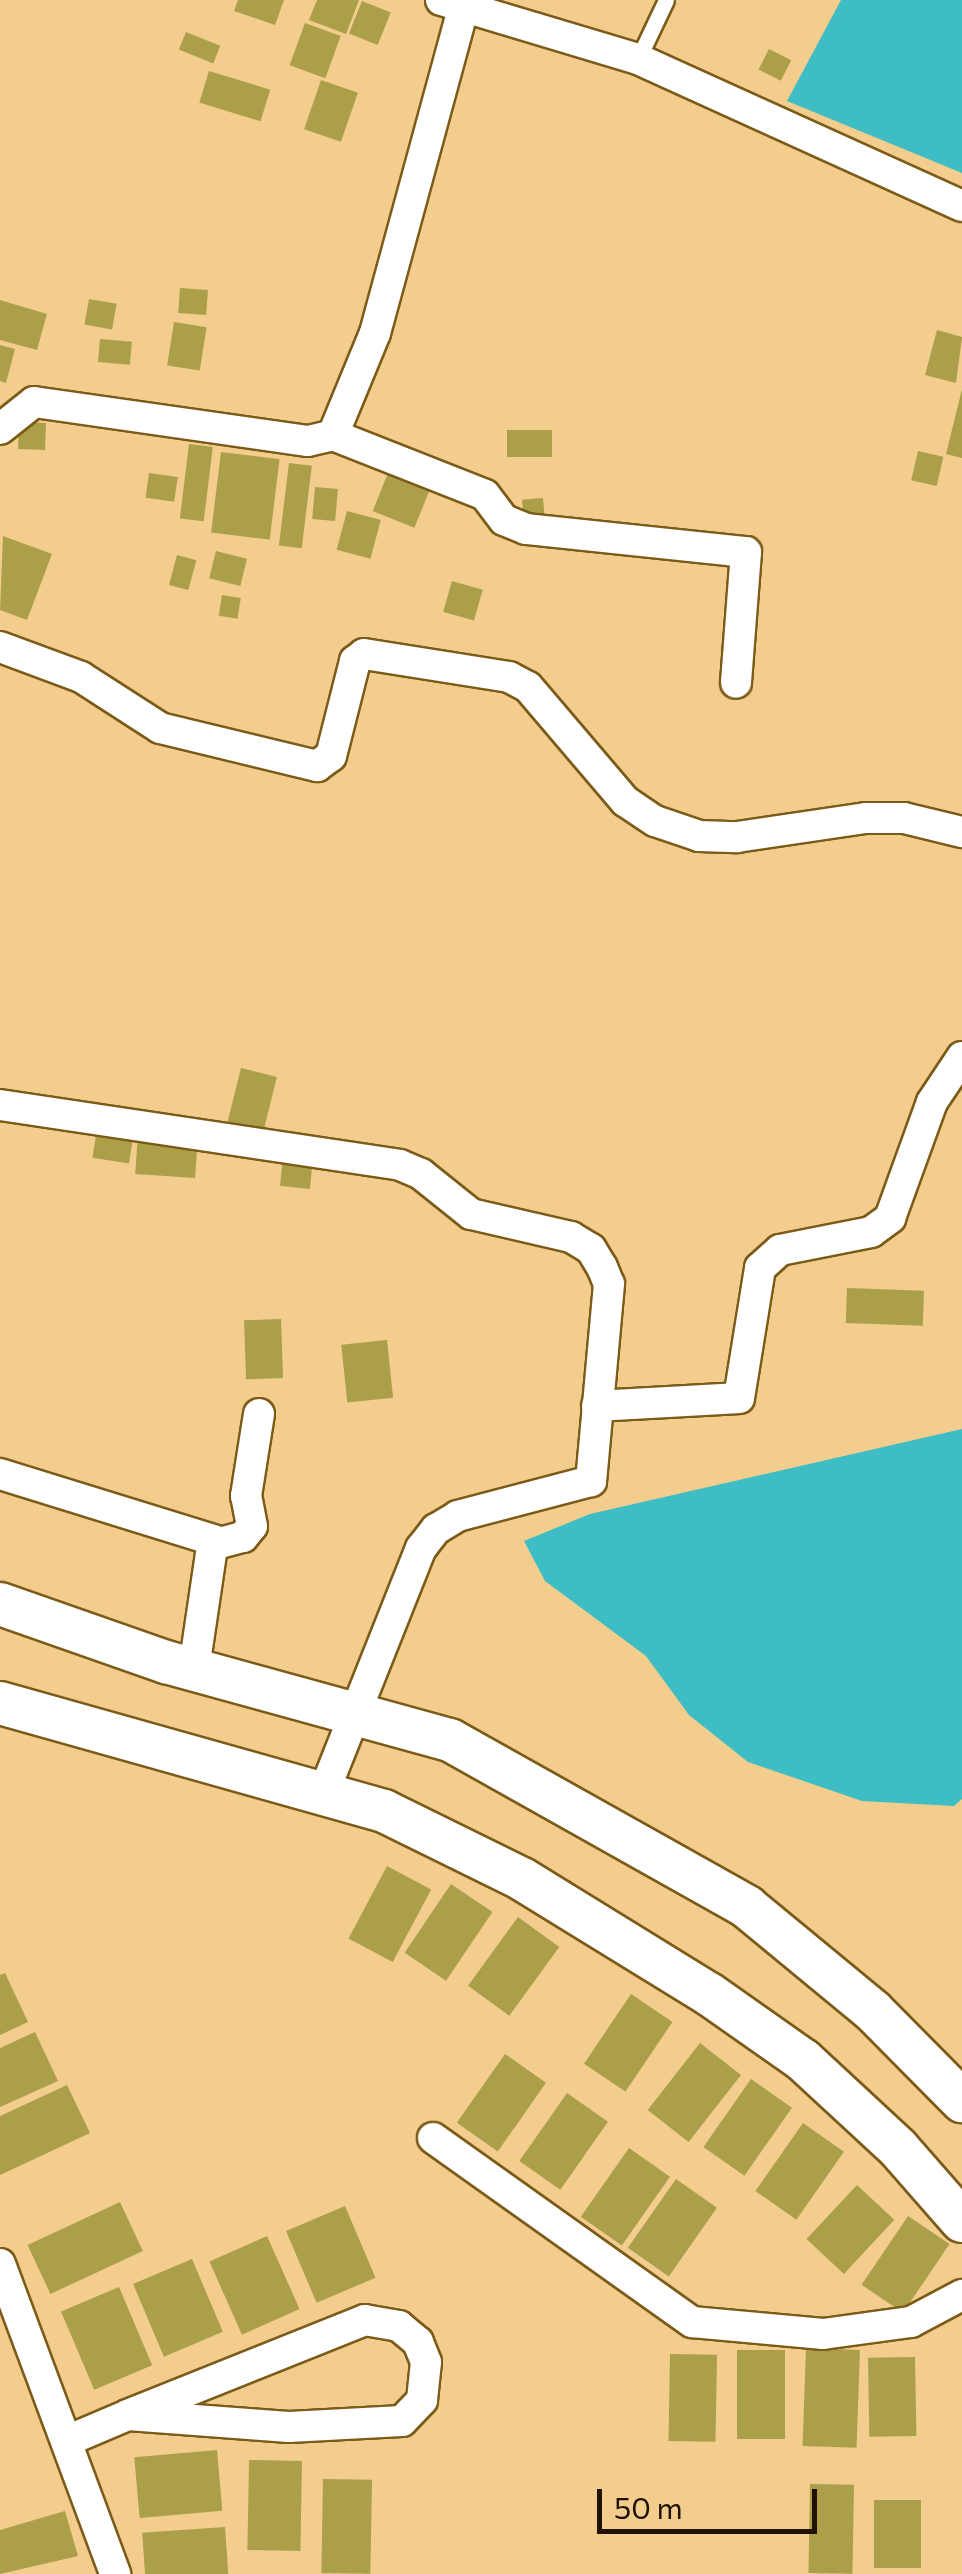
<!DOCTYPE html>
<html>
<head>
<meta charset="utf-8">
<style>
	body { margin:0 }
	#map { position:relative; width:962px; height:2574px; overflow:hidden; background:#f2cd8d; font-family:Commissioner,sans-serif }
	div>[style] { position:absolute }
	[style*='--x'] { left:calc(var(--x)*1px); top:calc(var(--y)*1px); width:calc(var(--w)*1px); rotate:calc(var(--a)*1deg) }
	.water>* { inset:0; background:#3ebdc5 }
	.building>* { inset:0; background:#ac9f49; transform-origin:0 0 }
	.roads { filter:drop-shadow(2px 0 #7c5b18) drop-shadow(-2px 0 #7c5b18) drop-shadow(0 2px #7c5b18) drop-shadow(0 -2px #7c5b18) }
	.lane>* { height:15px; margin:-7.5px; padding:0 7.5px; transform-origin:7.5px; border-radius:7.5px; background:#fff }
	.street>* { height:30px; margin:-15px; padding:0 15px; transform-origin:15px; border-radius:15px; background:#fff }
	.secondary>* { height:42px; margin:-21px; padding:0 21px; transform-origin:21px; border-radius:21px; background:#fff }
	span { translate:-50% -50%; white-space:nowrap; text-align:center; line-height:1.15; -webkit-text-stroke:8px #f2cd8d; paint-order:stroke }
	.scale { position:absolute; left:597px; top:2489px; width:220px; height:45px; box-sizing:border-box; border:5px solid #1f1200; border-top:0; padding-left:12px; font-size:30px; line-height:35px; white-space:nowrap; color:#1f1200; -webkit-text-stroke:8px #f2cd8d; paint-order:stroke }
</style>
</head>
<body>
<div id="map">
	<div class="water">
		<i style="clip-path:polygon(841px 0,962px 0,962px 173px,787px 101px)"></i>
		<i style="clip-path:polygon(962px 1429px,962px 1799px,954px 1806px,862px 1801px,748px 1762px,689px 1715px,646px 1656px,545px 1581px,524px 1541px,590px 1514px)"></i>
	</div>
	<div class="building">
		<i style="clip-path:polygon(238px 0,284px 0,275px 25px,234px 11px)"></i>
		<i style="clip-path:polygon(317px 0,359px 0,346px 34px,309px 20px)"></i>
		<i style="left:362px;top:1px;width:31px;height:35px;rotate:22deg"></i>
		<i style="left:305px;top:23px;width:38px;height:45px;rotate:20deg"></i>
		<i style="left:186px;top:32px;width:37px;height:19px;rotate:22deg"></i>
		<i style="left:769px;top:49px;width:25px;height:23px;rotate:27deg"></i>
		<i style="left:209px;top:71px;width:64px;height:33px;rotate:17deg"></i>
		<i style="left:321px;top:80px;width:39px;height:52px;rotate:19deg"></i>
		<i style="left:180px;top:288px;width:28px;height:25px;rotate:4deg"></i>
		<i style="left:89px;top:299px;width:28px;height:26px;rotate:10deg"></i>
		<i style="clip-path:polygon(0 300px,47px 314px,37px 350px,0 340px)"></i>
		<i style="left:174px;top:322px;width:33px;height:44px;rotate:9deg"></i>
		<i style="clip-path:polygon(937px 330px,962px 337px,956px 383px,925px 375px)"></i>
		<i style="left:100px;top:339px;width:32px;height:23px;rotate:5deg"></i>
		<i style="clip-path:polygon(0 345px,15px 349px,6px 383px,0 381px)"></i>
		<i style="clip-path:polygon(962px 389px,962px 458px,946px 454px)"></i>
		<i style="left:19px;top:422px;width:27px;height:27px;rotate:2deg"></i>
		<i style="left:507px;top:430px;width:45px;height:27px"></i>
		<i style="left:189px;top:444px;width:24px;height:75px;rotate:7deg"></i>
		<i style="left:918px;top:451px;width:26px;height:30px;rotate:13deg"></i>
		<i style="left:221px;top:452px;width:59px;height:81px;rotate:7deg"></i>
		<i style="left:289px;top:463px;width:23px;height:83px;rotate:7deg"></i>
		<i style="left:149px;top:473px;width:29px;height:25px;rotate:8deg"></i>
		<i style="left:388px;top:473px;width:45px;height:41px;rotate:22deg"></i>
		<i style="left:315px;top:487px;width:23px;height:32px;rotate:5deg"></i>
		<i style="left:543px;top:498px;width:25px;height:21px;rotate:85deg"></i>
		<i style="left:347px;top:511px;width:35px;height:40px;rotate:15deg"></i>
		<i style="clip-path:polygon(3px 536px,52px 554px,27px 620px,0 610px)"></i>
		<i style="left:216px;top:551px;width:32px;height:28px;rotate:14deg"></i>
		<i style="left:177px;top:555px;width:20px;height:31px;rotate:15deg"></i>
		<i style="left:452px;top:581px;width:32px;height:32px;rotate:16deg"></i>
		<i style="left:222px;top:595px;width:19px;height:21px;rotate:9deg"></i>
		<i style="left:241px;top:1068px;width:37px;height:57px;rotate:14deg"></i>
		<i style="left:97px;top:1129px;width:37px;height:29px;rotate:9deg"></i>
		<i style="left:138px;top:1134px;width:60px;height:40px;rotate:4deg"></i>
		<i style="left:283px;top:1157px;width:30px;height:29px;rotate:6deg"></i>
		<i style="left:847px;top:1288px;width:77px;height:35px;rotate:2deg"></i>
		<i style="left:281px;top:1319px;width:59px;height:37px;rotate:88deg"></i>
		<i style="left:387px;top:1340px;width:58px;height:46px;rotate:84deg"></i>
		<i style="left:387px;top:1866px;width:50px;height:82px;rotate:28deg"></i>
		<i style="left:451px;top:1884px;width:50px;height:83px;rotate:34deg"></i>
		<i style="left:518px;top:1917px;width:51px;height:85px;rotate:36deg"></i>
		<i style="clip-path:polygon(5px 1973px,28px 2022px,0 2035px,0 1975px)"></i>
		<i style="left:631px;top:1994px;width:50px;height:84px;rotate:34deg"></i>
		<i style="clip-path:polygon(35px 2032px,58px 2081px,0 2107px,0 2048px)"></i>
		<i style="left:700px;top:2043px;width:52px;height:85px;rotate:38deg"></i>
		<i style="left:505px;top:2054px;width:50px;height:84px;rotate:35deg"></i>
		<i style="left:751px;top:2079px;width:50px;height:83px;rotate:35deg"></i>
		<i style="clip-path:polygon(67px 2085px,90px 2133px,0 2175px,0 2116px)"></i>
		<i style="left:567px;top:2093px;width:50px;height:83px;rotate:35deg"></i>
		<i style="left:803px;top:2123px;width:50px;height:83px;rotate:35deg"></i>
		<i style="left:629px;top:2148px;width:50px;height:84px;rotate:35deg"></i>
		<i style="left:676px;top:2179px;width:50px;height:84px;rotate:35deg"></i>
		<i style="left:857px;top:2185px;width:51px;height:74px;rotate:43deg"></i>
		<i style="left:120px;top:2202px;width:54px;height:102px;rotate:65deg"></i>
		<i style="left:345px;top:2206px;width:78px;height:64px;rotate:67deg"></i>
		<i style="left:908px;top:2216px;width:50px;height:83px;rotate:34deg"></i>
		<i style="left:267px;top:2236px;width:80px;height:63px;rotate:66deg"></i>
		<i style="left:192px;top:2259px;width:79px;height:64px;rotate:67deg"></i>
		<i style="left:119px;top:2287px;width:85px;height:63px;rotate:67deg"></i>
		<i style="left:806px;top:2348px;width:54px;height:98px;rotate:2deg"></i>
		<i style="left:737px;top:2350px;width:48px;height:89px"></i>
		<i style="left:670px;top:2354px;width:47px;height:87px;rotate:1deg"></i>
		<i style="left:915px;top:2357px;width:79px;height:47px;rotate:89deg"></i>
		<i style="left:217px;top:2450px;width:61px;height:83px;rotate:85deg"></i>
		<i style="left:249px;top:2460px;width:53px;height:90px;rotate:1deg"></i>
		<i style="left:323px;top:2479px;width:49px;height:94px;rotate:1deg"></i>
		<i style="left:810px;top:2484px;width:44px;height:89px;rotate:1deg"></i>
		<i style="left:874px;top:2500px;width:47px;height:68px"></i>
		<i style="clip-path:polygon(65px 2511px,78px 2556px,0 2574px,0 2530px)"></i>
		<i style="left:225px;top:2527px;width:47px;height:83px;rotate:86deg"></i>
	</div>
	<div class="roads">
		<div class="lane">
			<i style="--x:638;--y:59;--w:65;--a:-64.6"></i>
		</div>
		<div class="street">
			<i style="--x:441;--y:0;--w:206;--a:16.7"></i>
			<i style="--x:638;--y:59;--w:356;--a:24.4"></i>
			<i style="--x:0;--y:429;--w:43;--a:-38.5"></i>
			<i style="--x:34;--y:402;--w:277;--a:8.1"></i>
			<i style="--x:308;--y:441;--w:26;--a:-13"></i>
			<i style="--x:333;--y:435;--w:110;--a:-67.6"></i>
			<i style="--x:375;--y:333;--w:337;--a:-74.8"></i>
			<i style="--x:333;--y:435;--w:163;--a:21.5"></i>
			<i style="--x:485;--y:495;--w:31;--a:53"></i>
			<i style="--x:504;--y:520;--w:24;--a:22"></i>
			<i style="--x:526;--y:529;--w:221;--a:6"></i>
			<i style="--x:746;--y:552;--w:131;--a:94.4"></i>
			<i style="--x:0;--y:647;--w:86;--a:20.3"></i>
			<i style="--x:81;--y:677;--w:94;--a:32.8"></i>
			<i style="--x:160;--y:728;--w:162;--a:13.6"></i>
			<i style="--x:317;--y:766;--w:17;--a:-36"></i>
			<i style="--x:331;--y:756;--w:98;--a:-75.8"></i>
			<i style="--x:355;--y:661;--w:11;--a:-38"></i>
			<i style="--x:364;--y:654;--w:147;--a:9"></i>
			<i style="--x:509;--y:677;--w:21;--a:28"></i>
			<i style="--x:528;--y:687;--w:150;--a:49.6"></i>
			<i style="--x:625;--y:801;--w:36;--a:34"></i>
			<i style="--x:655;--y:821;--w:46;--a:18.8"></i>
			<i style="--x:699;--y:836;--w:38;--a:2"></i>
			<i style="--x:737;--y:837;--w:130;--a:-8.4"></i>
			<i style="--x:866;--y:818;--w:38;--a:0"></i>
			<i style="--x:904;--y:818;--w:60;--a:13.6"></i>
			<i style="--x:0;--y:1105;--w:404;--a:8.5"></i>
			<i style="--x:400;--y:1165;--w:23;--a:23"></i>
			<i style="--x:421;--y:1174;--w:64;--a:38.7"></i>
			<i style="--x:471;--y:1214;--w:103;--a:13"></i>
			<i style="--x:571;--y:1237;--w:23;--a:31"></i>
			<i style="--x:591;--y:1249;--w:21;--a:59"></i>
			<i style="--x:602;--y:1267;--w:18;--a:68"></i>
			<i style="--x:609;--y:1284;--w:198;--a:95.2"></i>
			<i style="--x:591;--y:1481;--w:138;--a:165.3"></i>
			<i style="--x:458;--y:1516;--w:26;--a:149"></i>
			<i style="--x:436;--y:1529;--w:24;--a:128"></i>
			<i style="--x:421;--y:1548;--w:265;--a:111.7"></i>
			<i style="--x:597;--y:1406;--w:142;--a:-3.2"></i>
			<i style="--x:739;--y:1398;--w:132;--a:-80.8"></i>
			<i style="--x:760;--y:1268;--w:27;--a:-42"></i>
			<i style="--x:780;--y:1250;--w:93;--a:-11.2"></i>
			<i style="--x:871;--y:1232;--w:24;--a:-36"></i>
			<i style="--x:890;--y:1218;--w:123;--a:-70.1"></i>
			<i style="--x:932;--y:1102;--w:54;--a:-56.3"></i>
			<i style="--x:0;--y:1474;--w:223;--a:17.2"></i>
			<i style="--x:213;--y:1540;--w:130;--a:98.4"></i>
			<i style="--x:216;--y:1544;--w:28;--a:-15"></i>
			<i style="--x:243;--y:1537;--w:14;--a:-51"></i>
			<i style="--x:252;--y:1526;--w:31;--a:-101"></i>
			<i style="--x:246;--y:1496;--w:83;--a:-81"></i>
			<i style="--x:433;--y:2138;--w:318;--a:35.4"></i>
			<i style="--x:692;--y:2322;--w:132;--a:5.2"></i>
			<i style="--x:823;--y:2334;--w:89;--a:-7.8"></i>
			<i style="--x:911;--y:2322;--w:58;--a:-27.9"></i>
			<i style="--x:0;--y:2264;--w:331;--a:69.6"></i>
			<i style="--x:69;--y:2440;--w:64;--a:-23"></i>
			<i style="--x:128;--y:2415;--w:161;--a:4.3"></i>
			<i style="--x:289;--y:2427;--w:113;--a:-3"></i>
			<i style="--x:402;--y:2421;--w:29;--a:-46"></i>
			<i style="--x:422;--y:2400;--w:38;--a:-84"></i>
			<i style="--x:426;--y:2362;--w:22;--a:-112"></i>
			<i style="--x:418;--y:2342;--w:25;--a:-140"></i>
			<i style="--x:399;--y:2326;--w:35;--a:-170"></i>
			<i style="--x:365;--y:2320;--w:255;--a:158.2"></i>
		</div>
		<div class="secondary">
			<i style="--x:0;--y:1604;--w:176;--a:19.3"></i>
			<i style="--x:166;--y:1662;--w:295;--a:15.4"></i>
			<i style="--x:450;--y:1740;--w:341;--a:29.3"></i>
			<i style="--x:747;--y:1907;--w:163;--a:39.5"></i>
			<i style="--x:873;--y:2011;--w:127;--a:45.3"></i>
			<i style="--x:0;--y:1703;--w:399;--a:15.7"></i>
			<i style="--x:384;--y:1811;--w:154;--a:26.2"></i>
			<i style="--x:522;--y:1879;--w:220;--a:31.6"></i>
			<i style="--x:709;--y:1994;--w:115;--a:35.1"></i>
			<i style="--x:803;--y:2060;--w:129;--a:42.8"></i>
			<i style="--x:898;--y:2148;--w:97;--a:48.8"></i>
		</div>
	</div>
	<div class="scale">50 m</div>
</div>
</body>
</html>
